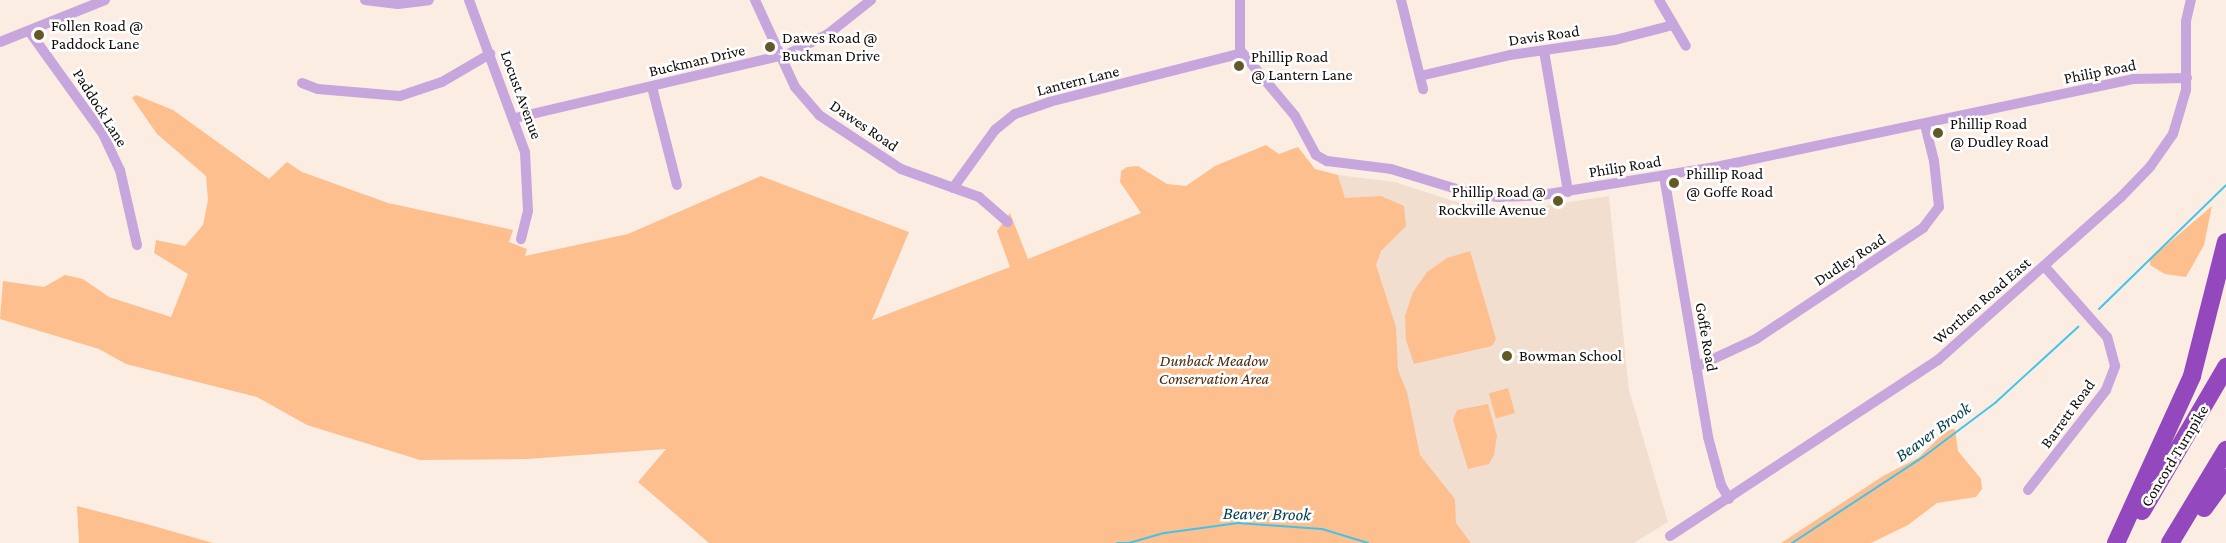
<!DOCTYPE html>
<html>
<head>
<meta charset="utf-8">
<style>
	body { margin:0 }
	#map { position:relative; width:2226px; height:543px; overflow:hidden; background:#fcede3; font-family:"Crimson Pro",serif }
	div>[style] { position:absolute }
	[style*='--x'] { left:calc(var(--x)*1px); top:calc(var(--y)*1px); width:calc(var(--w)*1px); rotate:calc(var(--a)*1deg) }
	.built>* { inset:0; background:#f2decf }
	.green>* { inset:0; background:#febf8e; transform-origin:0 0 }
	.stream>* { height:2px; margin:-1px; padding:0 1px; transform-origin:1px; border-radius:1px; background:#41c3eb }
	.minor>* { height:10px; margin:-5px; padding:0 5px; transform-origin:5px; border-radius:5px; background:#c6a6dc }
	.motorway>* { height:18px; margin:-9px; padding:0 9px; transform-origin:9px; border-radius:9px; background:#9348bd }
	.dots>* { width:16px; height:16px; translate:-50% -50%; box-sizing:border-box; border:3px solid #fefefe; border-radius:50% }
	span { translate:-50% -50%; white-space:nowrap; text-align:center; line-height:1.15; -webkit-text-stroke:5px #fefefe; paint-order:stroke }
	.poi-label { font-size:16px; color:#100c09 }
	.left { translate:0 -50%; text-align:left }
	.right { translate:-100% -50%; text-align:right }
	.street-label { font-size:16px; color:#100c09 }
	.park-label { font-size:16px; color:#48290d; font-style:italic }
	.water-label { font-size:18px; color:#013d4d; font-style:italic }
</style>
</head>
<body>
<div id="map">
	<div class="built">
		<i style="clip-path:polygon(1338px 175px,1395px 182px,1453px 201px,1495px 208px,1537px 207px,1609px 196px,1629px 390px,1668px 522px,1634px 543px,1435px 543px,1372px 288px)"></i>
	</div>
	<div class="green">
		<i style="clip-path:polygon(136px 95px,173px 110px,269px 179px,287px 162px,302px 172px,388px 203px,513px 230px,509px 242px,527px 249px,525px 256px,628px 234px,761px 176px,909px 232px,872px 320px,1010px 267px,997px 231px,1010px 213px,1028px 259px,1141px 213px,1120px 182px,1121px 171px,1127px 167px,1138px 166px,1167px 184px,1186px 186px,1215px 166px,1266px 145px,1279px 154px,1298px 147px,1315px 169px,1338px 175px,1345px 198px,1381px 196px,1404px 206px,1406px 226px,1381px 251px,1376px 265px,1396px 327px,1398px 370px,1407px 392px,1420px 455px,1455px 499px,1456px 523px,1471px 543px,709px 543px,638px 482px,666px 449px,527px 459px,420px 460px,307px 425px,257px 397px,126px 364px,99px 349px,0 319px,3px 281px,44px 287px,65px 275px,83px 279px,109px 297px,171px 317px,188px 274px,154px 253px,156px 240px,185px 246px,203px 225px,208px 200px,206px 176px,157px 134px,132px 98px)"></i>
		<i style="clip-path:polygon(2212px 206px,2204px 245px,2186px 277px,2165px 274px,2150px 265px,2150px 259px)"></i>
		<i style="clip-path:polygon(1470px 251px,1496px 339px,1492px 346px,1414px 364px,1406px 340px,1405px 316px,1413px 292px,1427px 272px,1447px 258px)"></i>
		<i style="left:1508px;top:388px;width:26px;height:20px;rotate:74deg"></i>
		<i style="clip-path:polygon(1488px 404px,1497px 436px,1494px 455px,1489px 464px,1468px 469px,1453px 420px,1457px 410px)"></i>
		<i style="clip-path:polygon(1955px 429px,1958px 451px,1981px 479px,1982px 489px,1976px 497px,1937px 503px,1908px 525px,1871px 543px,1781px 543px,1883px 476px,1918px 458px,1947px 430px)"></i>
		<i style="clip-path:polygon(77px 506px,143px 523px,213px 543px,79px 543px)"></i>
	</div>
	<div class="stream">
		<i style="--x:2099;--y:309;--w:177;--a:-44.3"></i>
		<i style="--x:1117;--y:543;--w:11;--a:0"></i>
		<i style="--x:1129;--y:543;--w:37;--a:-16"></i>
		<i style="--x:1165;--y:533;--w:74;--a:-7.8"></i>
		<i style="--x:1238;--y:523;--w:84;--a:4.1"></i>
		<i style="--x:1322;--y:529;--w:48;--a:16.9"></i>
		<i style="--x:1792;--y:543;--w:157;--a:-33.3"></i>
		<i style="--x:1923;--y:457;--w:90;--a:-36.9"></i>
		<i style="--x:1995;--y:403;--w:113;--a:-42.5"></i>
	</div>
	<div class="minor">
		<i style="--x:365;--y:0;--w:33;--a:7"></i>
		<i style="--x:398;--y:4;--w:31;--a:-7"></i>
		<i style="--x:469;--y:0;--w:162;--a:69.8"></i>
		<i style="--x:525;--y:152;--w:59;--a:87.1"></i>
		<i style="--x:528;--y:211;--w:29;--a:104"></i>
		<i style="--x:755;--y:0;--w:96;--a:65.3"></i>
		<i style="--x:795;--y:87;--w:37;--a:49"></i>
		<i style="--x:819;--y:115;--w:98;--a:33.4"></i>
		<i style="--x:901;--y:169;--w:83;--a:19.7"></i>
		<i style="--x:979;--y:197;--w:38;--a:41"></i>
		<i style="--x:1240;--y:0;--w:50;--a:90"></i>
		<i style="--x:1240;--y:50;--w:86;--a:50.2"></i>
		<i style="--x:1295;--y:116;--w:44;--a:61.7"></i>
		<i style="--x:1316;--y:155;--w:13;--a:29"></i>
		<i style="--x:1327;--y:161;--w:64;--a:7.1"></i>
		<i style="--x:1391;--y:169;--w:78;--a:17"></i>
		<i style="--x:1466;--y:192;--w:32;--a:9"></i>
		<i style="--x:1498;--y:197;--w:38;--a:-2"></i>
		<i style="--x:1536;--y:196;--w:182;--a:-9.2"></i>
		<i style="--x:1716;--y:167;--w:426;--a:-11.9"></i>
		<i style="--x:2133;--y:79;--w:54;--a:-1.1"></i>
		<i style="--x:1401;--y:0;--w:92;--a:76.1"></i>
		<i style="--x:1659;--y:0;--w:53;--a:59.6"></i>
		<i style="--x:29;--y:31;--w:127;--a:54.3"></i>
		<i style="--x:103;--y:134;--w:40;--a:65"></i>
		<i style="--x:120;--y:170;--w:77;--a:77.2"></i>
		<i style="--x:0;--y:42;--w:113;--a:-21.8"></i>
		<i style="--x:1544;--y:51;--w:143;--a:80.3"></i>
		<i style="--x:1420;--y:76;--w:92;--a:-13.1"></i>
		<i style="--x:1510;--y:55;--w:106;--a:-8.1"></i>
		<i style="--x:1615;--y:40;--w:60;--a:-14.5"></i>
		<i style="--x:302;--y:83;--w:17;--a:21"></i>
		<i style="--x:318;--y:89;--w:82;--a:4.9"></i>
		<i style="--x:400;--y:96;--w:44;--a:-18.4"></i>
		<i style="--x:442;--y:82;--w:56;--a:-30.3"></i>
		<i style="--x:652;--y:87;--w:101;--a:75.7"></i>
		<i style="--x:515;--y:118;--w:280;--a:-13.2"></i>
		<i style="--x:788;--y:54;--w:45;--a:-26.6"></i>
		<i style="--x:828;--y:34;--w:55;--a:-38.3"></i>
		<i style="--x:1664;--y:176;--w:265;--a:80.4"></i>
		<i style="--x:1708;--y:437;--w:50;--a:74.8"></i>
		<i style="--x:1721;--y:485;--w:16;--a:60"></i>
		<i style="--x:953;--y:188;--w:72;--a:-54.1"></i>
		<i style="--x:995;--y:130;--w:26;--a:-39"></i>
		<i style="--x:1015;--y:114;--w:36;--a:-19"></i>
		<i style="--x:1049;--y:102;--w:199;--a:-14.2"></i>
		<i style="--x:1696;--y:367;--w:66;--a:-25"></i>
		<i style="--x:1756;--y:339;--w:201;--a:-33.6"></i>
		<i style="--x:1923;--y:228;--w:26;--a:-53"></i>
		<i style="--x:1939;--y:207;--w:46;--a:-96.2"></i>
		<i style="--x:1934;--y:161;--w:38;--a:-104"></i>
		<i style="--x:2028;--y:490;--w:127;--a:-52"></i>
		<i style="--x:2106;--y:390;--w:26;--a:-69"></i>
		<i style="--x:2115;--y:366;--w:30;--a:-105"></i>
		<i style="--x:2107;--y:337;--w:94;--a:-131.5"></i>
		<i style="--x:1670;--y:536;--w:321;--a:-33.3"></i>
		<i style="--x:1938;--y:360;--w:245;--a:-41.7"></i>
		<i style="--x:2121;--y:197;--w:42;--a:-46"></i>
		<i style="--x:2150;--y:167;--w:40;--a:-55.1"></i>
		<i style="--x:2173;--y:134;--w:46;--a:-73.5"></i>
		<i style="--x:2186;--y:90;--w:69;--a:-90"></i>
		<i style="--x:2186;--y:21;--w:22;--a:-77"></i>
	</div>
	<div class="motorway">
		<i style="--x:2204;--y:508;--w:37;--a:-54"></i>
		<i style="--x:2142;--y:511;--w:167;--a:-59.7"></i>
		<i style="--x:2116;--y:543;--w:183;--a:-65.5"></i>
		<i style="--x:2192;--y:376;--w:138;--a:-75.8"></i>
		<i style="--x:2170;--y:543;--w:109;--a:-58.9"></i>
	</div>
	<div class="dots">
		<i style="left:39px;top:35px;background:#635926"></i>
		<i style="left:770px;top:47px;background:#635926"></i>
		<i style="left:1239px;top:66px;background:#635926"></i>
		<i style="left:1938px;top:133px;background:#635926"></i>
		<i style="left:1674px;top:183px;background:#635926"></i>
		<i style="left:1558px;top:201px;background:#635926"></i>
		<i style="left:1507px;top:356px;background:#635926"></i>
	</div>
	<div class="poi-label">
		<span class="left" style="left:51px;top:35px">Follen Road @<br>Paddock Lane</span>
		<span class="left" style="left:782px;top:47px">Dawes Road @<br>Buckman Drive</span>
		<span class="left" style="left:1251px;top:66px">Phillip Road<br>@ Lantern Lane</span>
		<span class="left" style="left:1950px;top:133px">Phillip Road<br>@ Dudley Road</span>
		<span class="left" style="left:1686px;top:183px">Phillip Road<br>@ Goffe Road</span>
		<span class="right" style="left:1546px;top:201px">Phillip Road @<br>Rockville Avenue</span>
		<span class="left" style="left:1519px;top:356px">Bowman School</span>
	</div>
	<div class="street-label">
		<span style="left:1544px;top:36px;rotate:-8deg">Davis Road</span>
		<span style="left:697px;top:61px;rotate:-13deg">Buckman Drive</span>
		<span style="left:2100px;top:72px;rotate:-11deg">Philip Road</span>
		<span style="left:1078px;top:81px;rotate:-14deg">Lantern Lane</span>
		<span style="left:521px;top:95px;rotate:70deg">Locust Avenue</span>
		<span style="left:100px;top:108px;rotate:58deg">Paddock Lane</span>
		<span style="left:864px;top:126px;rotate:34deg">Dawes Road</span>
		<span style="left:1625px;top:167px;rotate:-9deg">Philip Road</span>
		<span style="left:1850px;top:260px;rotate:-33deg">Dudley Road</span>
		<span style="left:1982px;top:301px;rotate:-41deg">Worthen Road East</span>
		<span style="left:1706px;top:337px;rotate:80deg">Goffe Road</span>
		<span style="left:2068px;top:414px;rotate:-54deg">Barrett Road</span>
		<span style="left:2175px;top:456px;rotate:-59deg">Concord Turnpike</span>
	</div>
	<div class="park-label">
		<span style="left:1214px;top:370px">Dunback Meadow<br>Conservation Area</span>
	</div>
	<div class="water-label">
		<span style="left:1933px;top:432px;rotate:-36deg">Beaver Brook</span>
		<span style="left:1267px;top:514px;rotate:1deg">Beaver Brook</span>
	</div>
</div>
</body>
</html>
